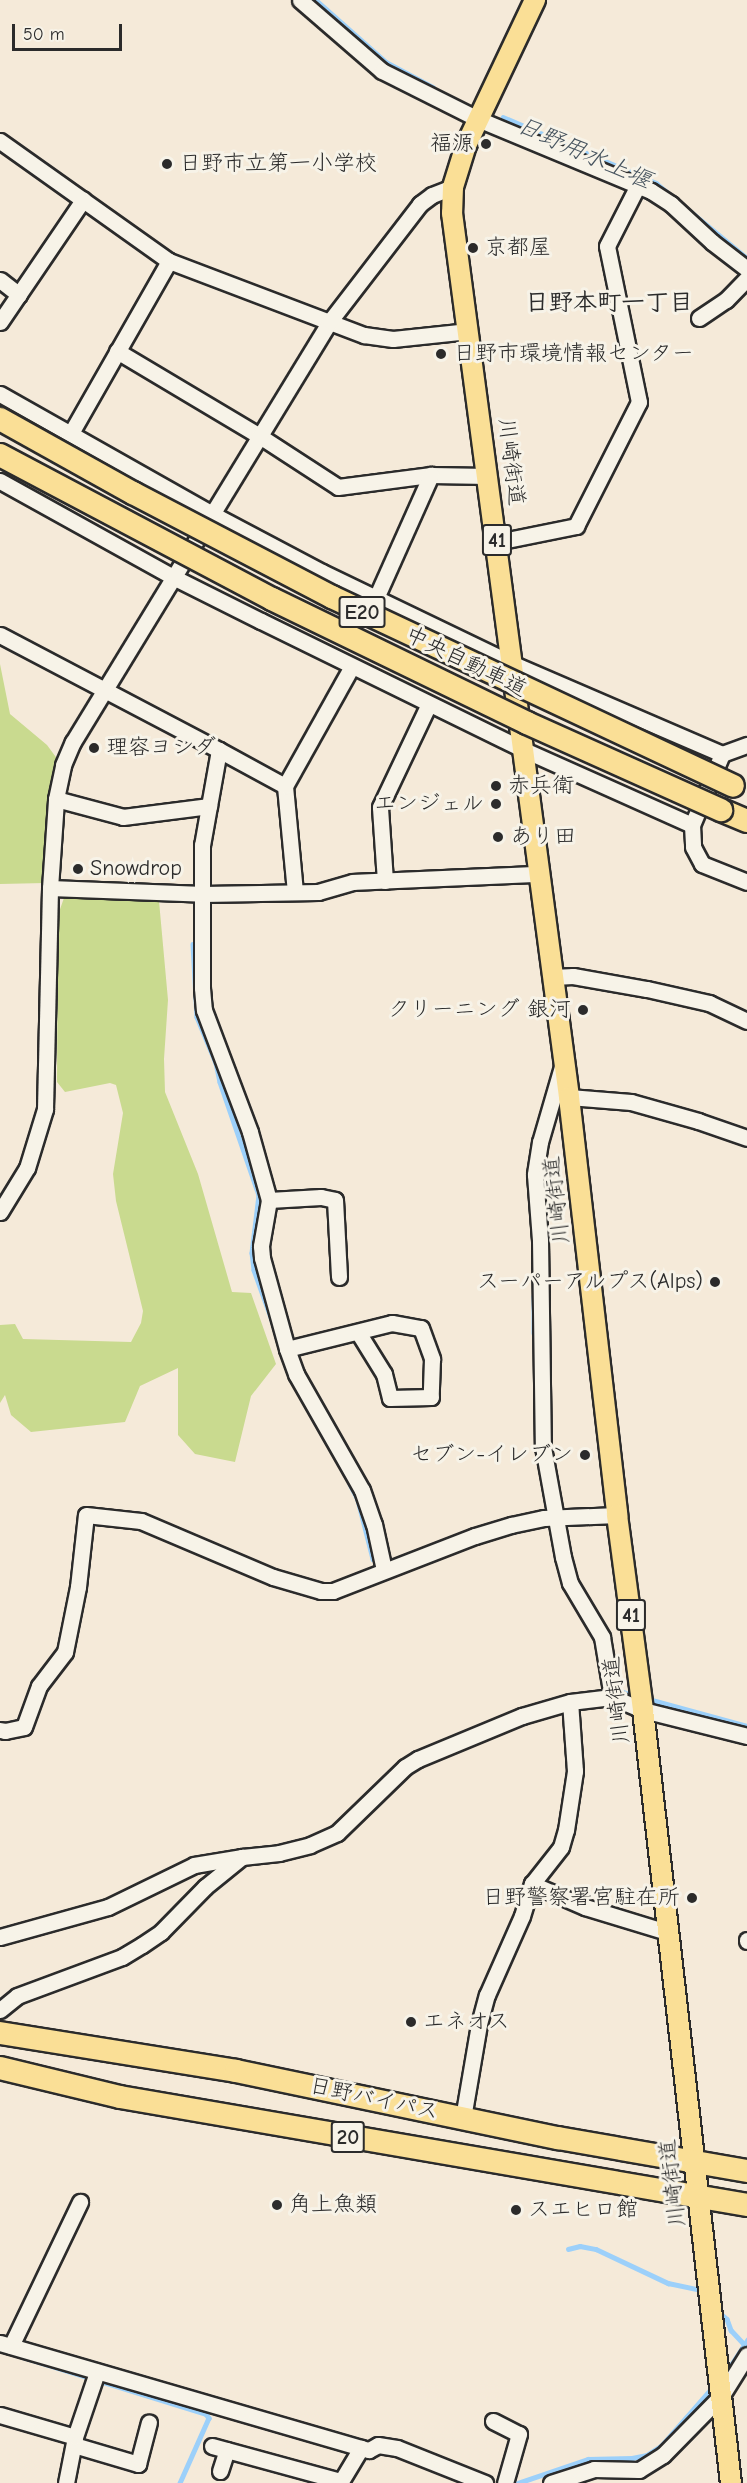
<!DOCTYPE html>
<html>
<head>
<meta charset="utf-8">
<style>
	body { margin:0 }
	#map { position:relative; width:747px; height:2483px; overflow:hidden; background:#f5ead9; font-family:"Comic Neue","Klee One",sans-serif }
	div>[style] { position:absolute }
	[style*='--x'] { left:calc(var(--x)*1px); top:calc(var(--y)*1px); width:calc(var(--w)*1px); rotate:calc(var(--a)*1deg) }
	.green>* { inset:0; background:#c9da8f }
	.stream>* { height:4.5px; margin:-2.25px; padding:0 2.25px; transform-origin:2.25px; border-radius:2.25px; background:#9cd0fa }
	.roads { filter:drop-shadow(2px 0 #2b2b2b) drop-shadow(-2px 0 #2b2b2b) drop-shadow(0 2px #2b2b2b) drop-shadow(0 -2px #2b2b2b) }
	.minor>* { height:15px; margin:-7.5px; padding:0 7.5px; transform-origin:7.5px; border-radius:7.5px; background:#f7f3e8 }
	.major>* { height:20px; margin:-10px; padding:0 10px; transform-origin:10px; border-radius:10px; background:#fadf96 }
	.highway>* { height:22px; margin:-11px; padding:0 11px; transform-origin:11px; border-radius:11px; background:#fadf96 }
	.bridges { filter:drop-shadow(2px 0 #2b2b2b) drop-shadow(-2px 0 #2b2b2b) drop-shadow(0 2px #2b2b2b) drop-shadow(0 -2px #2b2b2b) }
	.highway-bridge>* { height:22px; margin:-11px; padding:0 11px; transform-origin:11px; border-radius:11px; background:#fadf96 }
	.dots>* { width:16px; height:16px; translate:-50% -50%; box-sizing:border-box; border:3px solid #f7f3e8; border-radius:50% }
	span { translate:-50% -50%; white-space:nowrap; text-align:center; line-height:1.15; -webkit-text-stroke:6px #f7f3e8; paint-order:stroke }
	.shield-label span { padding:2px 4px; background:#f7f3e8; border:2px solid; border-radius:4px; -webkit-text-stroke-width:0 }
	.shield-label { font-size:21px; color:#2b2b2b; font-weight:700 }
	.poi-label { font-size:22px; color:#2b2b2b }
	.right { translate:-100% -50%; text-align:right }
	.left { translate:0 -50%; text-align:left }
	.street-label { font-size:22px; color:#2b2b2b }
	.water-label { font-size:24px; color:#47545f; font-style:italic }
	.neighbourhood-label { font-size:24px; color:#2b2b2b; font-weight:700 }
	.scale { position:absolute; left:12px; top:24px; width:110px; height:27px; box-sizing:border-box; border:3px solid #2b2b2b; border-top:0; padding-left:8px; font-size:18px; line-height:21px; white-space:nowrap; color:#2b2b2b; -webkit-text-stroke:4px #f7f3e8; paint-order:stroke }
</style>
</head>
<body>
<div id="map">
	<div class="green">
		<i style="clip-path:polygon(0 664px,10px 714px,47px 745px,58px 760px,45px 883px,0 884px)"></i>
		<i style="clip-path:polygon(65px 895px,159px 901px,168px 1000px,164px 1059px,165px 1092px,198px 1174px,232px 1292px,251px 1293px,276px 1364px,251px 1396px,235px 1462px,195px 1454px,178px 1435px,178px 1368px,140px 1386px,125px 1422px,31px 1432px,11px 1415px,5px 1395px,0 1403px,0 1325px,15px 1324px,23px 1339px,131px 1342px,141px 1323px,143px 1311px,116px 1201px,113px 1174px,123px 1113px,116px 1085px,110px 1083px,65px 1092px,57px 1082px,58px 915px)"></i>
	</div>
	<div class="stream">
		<i style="--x:316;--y:0;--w:94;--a:41.5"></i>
		<i style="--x:386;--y:62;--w:53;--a:28"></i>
		<i style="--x:503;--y:117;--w:167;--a:23.3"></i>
		<i style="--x:656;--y:183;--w:118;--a:39.5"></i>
		<i style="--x:193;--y:944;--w:73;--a:86.9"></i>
		<i style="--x:197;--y:1017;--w:50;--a:67.6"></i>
		<i style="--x:216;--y:1063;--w:19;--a:78"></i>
		<i style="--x:220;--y:1082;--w:120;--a:71"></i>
		<i style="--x:259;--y:1195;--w:58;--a:96.9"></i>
		<i style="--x:252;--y:1253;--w:17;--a:83"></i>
		<i style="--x:254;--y:1270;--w:56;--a:70.3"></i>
		<i style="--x:534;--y:1296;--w:37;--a:90"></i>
		<i style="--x:350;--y:1484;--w:18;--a:63"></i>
		<i style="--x:358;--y:1500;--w:61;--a:75.7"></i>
		<i style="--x:618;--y:1690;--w:15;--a:20"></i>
		<i style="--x:652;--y:1700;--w:98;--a:15.3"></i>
		<i style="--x:568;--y:2249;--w:12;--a:-14"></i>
		<i style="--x:580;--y:2246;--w:16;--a:11"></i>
		<i style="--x:596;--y:2249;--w:80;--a:25.3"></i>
		<i style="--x:668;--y:2283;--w:34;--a:12"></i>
		<i style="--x:720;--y:2313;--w:9;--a:41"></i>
		<i style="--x:727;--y:2319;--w:12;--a:70"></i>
		<i style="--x:731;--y:2330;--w:19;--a:47"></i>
		<i style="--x:23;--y:2357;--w:192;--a:17.3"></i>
		<i style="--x:206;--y:2414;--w:5;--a:53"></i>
		<i style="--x:209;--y:2418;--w:71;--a:114"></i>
		<i style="--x:731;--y:2365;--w:30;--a:-57"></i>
		<i style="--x:518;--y:2483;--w:74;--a:-18.9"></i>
		<i style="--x:588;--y:2459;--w:44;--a:-1.3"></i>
		<i style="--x:632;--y:2458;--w:15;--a:-11"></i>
		<i style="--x:647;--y:2455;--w:17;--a:-33"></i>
		<i style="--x:661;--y:2446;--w:74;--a:-48.8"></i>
	</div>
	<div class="roads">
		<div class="minor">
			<i style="--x:300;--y:0;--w:108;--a:40.9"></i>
			<i style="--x:382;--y:71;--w:107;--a:26.6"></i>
			<i style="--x:478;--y:119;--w:187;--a:22.6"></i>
			<i style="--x:651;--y:191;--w:24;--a:33"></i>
			<i style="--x:671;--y:204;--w:56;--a:42.8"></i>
			<i style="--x:712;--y:242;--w:44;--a:37.6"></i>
			<i style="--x:0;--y:141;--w:207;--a:35.4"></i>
			<i style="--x:169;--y:261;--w:209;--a:20.8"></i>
			<i style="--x:364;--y:335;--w:29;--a:8"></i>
			<i style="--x:393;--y:339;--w:76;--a:-6"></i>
			<i style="--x:0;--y:280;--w:24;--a:38"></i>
			<i style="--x:699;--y:318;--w:32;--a:-34"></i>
			<i style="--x:726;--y:300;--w:30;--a:-46"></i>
			<i style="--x:0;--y:322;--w:148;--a:-55.8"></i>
			<i style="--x:117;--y:351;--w:164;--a:30.8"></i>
			<i style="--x:258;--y:435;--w:95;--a:33"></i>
			<i style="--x:338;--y:487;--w:94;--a:-7.4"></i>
			<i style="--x:431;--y:475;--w:57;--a:1"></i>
			<i style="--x:0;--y:394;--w:244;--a:29.5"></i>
			<i style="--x:212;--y:514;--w:124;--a:27.8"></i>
			<i style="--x:322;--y:572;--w:212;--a:25.7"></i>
			<i style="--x:513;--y:664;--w:228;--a:23.3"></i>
			<i style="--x:722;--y:754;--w:27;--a:-20"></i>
			<i style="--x:71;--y:433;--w:198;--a:-60.3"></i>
			<i style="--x:0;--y:481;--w:200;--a:29"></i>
			<i style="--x:175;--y:578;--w:96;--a:26.6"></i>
			<i style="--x:261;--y:621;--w:291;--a:26.1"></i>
			<i style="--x:522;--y:749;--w:186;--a:24.1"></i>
			<i style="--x:692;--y:825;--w:22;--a:87"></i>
			<i style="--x:693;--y:847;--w:19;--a:62"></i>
			<i style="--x:702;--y:864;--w:48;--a:21.8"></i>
			<i style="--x:497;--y:542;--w:81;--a:-11.4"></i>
			<i style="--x:576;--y:526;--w:139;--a:-63.1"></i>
			<i style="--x:639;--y:402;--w:159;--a:-101.6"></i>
			<i style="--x:607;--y:246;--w:66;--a:-63"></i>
			<i style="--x:376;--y:598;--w:135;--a:-65.9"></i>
			<i style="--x:0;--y:635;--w:247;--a:27.7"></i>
			<i style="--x:285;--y:786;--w:75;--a:-151.4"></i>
			<i style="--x:219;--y:750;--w:97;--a:100.1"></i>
			<i style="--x:202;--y:845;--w:143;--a:90"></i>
			<i style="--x:202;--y:988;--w:22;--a:85"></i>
			<i style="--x:204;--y:1010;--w:130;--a:69.3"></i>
			<i style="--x:250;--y:1132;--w:71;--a:74.4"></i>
			<i style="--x:269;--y:1200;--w:47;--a:99.9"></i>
			<i style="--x:261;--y:1246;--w:12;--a:85"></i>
			<i style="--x:262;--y:1258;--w:94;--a:74.6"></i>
			<i style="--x:287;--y:1349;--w:27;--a:70"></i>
			<i style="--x:296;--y:1374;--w:133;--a:60.4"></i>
			<i style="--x:362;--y:1490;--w:36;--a:71"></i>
			<i style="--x:374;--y:1524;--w:47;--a:77.7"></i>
			<i style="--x:56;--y:799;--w:69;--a:15"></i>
			<i style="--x:123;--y:817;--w:87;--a:-7.3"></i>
			<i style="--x:692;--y:825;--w:77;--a:-67.1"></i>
			<i style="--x:385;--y:881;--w:74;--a:-93.9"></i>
			<i style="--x:380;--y:807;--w:114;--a:-64.6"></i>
			<i style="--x:50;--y:888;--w:153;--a:2.2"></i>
			<i style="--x:203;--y:894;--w:115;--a:-1"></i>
			<i style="--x:318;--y:892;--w:36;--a:-16"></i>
			<i style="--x:353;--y:882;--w:185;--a:-2.5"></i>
			<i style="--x:295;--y:892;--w:106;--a:-95.4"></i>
			<i style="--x:285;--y:786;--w:137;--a:-60.8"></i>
			<i style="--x:553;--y:977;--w:20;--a:-3"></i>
			<i style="--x:573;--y:976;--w:75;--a:10"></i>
			<i style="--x:647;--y:989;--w:64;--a:12.7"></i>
			<i style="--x:709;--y:1003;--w:42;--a:25.3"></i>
			<i style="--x:563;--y:1063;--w:82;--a:106.2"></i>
			<i style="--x:540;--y:1142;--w:33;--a:99"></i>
			<i style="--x:535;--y:1175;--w:65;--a:85.6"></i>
			<i style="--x:540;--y:1240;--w:207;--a:89.2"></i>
			<i style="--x:543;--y:1447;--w:112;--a:79.7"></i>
			<i style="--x:563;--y:1557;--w:27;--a:75"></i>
			<i style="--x:570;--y:1583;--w:63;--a:59.3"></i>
			<i style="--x:602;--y:1637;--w:61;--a:80.5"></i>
			<i style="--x:569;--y:1097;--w:62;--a:4.6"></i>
			<i style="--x:631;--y:1102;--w:70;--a:15.8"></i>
			<i style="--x:698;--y:1121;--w:52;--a:19.1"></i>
			<i style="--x:269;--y:1200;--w:52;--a:-3.3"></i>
			<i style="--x:321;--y:1197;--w:14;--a:12"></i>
			<i style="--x:335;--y:1200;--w:77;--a:87"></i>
			<i style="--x:0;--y:1212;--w:52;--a:-58.5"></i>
			<i style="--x:27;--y:1168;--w:62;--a:-73"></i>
			<i style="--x:45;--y:1109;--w:221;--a:-88.7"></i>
			<i style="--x:50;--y:888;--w:89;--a:-86.1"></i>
			<i style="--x:56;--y:799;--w:35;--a:-78"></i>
			<i style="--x:63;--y:765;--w:25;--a:-67"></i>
			<i style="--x:73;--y:742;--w:493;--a:-58.6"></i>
			<i style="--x:330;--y:321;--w:148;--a:-52.4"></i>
			<i style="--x:420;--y:204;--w:15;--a:-37"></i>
			<i style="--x:432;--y:195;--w:22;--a:-21"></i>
			<i style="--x:287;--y:1349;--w:108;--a:-13.9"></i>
			<i style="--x:392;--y:1323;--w:29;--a:10"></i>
			<i style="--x:421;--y:1328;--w:33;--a:70"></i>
			<i style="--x:432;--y:1359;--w:38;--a:92"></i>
			<i style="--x:431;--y:1397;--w:41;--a:178.6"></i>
			<i style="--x:390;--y:1398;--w:25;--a:-104"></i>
			<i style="--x:384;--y:1374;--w:49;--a:-121.8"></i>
			<i style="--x:0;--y:1730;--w:5;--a:11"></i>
			<i style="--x:5;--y:1731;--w:19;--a:-12"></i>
			<i style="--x:24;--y:1727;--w:44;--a:-69.9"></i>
			<i style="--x:39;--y:1686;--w:43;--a:-52.6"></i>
			<i style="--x:65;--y:1652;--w:66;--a:-78.7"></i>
			<i style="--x:78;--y:1587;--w:72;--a:-83.7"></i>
			<i style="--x:86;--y:1515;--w:55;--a:6.2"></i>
			<i style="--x:141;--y:1521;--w:143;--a:23"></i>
			<i style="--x:273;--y:1577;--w:50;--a:16.3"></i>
			<i style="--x:321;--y:1591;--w:12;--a:0"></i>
			<i style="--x:333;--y:1591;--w:152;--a:-21.2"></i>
			<i style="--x:475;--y:1536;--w:38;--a:-17"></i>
			<i style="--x:511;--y:1525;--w:34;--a:-12"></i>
			<i style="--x:544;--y:1518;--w:73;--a:-2.4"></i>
			<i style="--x:532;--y:1884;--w:58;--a:23.5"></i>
			<i style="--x:585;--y:1907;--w:86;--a:17"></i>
			<i style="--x:0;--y:1937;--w:112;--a:-15.5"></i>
			<i style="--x:108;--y:1907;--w:96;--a:-26"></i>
			<i style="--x:194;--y:1865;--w:49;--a:-9.5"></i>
			<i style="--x:747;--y:1940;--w:1;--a:90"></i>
			<i style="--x:0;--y:2010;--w:22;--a:-39"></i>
			<i style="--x:17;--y:1996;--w:112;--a:-20.4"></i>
			<i style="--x:122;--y:1957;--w:23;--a:-31"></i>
			<i style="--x:142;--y:1945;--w:23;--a:-34"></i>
			<i style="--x:161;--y:1932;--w:63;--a:-45.6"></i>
			<i style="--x:205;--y:1887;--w:48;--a:-39"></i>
			<i style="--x:242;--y:1857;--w:37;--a:-6"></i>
			<i style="--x:279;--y:1853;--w:32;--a:-14"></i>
			<i style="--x:310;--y:1845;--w:30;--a:-24"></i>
			<i style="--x:337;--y:1833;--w:95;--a:-44.1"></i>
			<i style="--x:405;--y:1767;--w:15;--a:-32"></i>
			<i style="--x:418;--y:1759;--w:113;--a:-22.5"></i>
			<i style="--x:522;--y:1716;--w:50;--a:-16.3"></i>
			<i style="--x:570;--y:1702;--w:42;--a:-6.8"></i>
			<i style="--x:612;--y:1697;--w:34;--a:23"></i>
			<i style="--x:643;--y:1710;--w:107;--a:14"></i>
			<i style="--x:463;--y:2118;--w:95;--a:-80.3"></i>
			<i style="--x:479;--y:2024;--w:30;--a:-75"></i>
			<i style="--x:487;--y:1995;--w:86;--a:-66.1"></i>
			<i style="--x:522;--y:1916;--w:34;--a:-73"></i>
			<i style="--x:532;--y:1884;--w:47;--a:-51.9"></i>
			<i style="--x:561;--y:1847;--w:18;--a:-74"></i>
			<i style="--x:566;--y:1830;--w:60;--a:-81.3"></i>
			<i style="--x:575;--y:1771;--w:69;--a:-94.1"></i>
			<i style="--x:0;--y:2343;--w:384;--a:16.2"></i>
			<i style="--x:369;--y:2450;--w:10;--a:-29"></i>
			<i style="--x:378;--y:2445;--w:19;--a:9"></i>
			<i style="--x:397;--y:2448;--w:95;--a:21.7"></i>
			<i style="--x:11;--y:2346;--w:160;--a:-64.4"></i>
			<i style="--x:0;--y:2415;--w:78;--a:16.3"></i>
			<i style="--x:493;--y:2421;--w:29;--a:27"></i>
			<i style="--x:519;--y:2434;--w:51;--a:105.9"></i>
			<i style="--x:74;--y:2445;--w:67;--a:16.5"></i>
			<i style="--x:138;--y:2464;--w:43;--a:-75.3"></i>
			<i style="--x:212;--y:2446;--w:133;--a:15.3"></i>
			<i style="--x:220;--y:2471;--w:22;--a:-72"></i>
			<i style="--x:66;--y:2483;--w:47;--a:-78.9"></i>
			<i style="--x:75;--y:2437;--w:69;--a:-71.3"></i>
			<i style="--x:340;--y:2483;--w:41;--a:-59"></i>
			<i style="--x:551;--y:2483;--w:45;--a:-18"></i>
			<i style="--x:594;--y:2469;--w:45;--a:1.3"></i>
			<i style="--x:639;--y:2470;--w:28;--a:-32"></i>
			<i style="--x:663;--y:2455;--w:84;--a:-45.5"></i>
			<i style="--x:722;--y:2395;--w:47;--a:-58"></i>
		</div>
		<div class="major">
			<i style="--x:535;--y:0;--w:161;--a:115.4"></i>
			<i style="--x:466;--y:145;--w:44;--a:107.2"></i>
			<i style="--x:453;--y:187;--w:26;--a:92"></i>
			<i style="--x:452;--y:213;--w:892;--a:82.46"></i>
			<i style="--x:569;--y:1097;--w:421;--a:83.4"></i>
			<i style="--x:617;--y:1515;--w:197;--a:82.4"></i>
			<i style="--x:643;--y:1710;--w:778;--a:83.51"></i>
		</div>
		<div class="highway">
			<i style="--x:721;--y:810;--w:28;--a:23"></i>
			<i style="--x:0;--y:2033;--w:239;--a:9.1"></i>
			<i style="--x:236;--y:2071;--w:329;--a:11.8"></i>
			<i style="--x:558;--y:2138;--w:192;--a:9.9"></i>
			<i style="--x:0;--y:2068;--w:123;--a:13.6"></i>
			<i style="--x:120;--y:2097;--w:636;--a:9.77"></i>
		</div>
	</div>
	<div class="bridges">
		<div class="highway-bridge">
			<i style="--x:0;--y:419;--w:152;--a:29.1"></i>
			<i style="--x:133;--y:493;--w:225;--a:27.6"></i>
			<i style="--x:332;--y:597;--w:443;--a:25.2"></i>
			<i style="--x:0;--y:455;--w:308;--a:27.9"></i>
			<i style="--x:272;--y:599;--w:284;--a:25.9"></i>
			<i style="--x:527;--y:723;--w:213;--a:24.2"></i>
		</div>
	</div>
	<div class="dots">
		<i style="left:486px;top:144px;background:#2b2b2b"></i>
		<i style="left:167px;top:164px;background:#2b2b2b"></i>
		<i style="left:473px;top:248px;background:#2b2b2b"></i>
		<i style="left:441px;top:354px;background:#2b2b2b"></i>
		<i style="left:94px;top:748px;background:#2b2b2b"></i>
		<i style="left:496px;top:786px;background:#2b2b2b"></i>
		<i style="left:496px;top:804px;background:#2b2b2b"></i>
		<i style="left:498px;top:837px;background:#2b2b2b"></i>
		<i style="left:78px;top:869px;background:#2b2b2b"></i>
		<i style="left:583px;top:1010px;background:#2b2b2b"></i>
		<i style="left:715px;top:1282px;background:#2b2b2b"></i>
		<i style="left:585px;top:1455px;background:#2b2b2b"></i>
		<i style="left:692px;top:1898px;background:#2b2b2b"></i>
		<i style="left:411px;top:2022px;background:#2b2b2b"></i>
		<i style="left:277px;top:2205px;background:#2b2b2b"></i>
		<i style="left:516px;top:2210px;background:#2b2b2b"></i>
	</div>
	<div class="shield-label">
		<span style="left:497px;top:540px">41</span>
		<span style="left:362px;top:612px">E20</span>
		<span style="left:631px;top:1615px">41</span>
		<span style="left:348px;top:2137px">20</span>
	</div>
	<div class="poi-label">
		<span class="right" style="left:474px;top:144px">福源</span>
		<span class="left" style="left:179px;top:164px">日野市立第一小学校</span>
		<span class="left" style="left:485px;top:248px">京都屋</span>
		<span class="left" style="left:453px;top:354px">日野市環境情報センター</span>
		<span class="left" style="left:106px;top:748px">理容ヨシダ</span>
		<span class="left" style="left:508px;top:786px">赤兵衛</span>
		<span class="right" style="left:484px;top:804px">エンジェル</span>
		<span class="left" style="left:510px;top:837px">あり田</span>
		<span class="left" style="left:90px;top:869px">Snowdrop</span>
		<span class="right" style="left:571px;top:1010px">クリーニング 銀河</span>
		<span class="right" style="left:703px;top:1282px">スーパーアルプス(Alps)</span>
		<span class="right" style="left:573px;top:1455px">セブン-イレブン</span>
		<span class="right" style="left:680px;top:1898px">日野警察署宮駐在所</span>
		<span class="left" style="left:423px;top:2022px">エネオス</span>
		<span class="left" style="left:289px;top:2205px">角上魚類</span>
		<span class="left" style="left:528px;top:2210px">スエヒロ館</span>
	</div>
	<div class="street-label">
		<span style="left:511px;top:462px;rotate:83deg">川崎街道</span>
		<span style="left:466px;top:662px;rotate:26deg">中央自動車道</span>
		<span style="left:557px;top:1200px;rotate:-97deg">川崎街道</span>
		<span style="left:617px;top:1700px;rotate:-97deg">川崎街道</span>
		<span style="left:374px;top:2099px;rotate:12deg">日野バイパス</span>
		<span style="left:673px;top:2183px;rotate:-97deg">川崎街道</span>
	</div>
	<div class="water-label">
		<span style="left:584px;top:153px;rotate:24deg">日野用水上堰</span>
	</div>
	<div class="neighbourhood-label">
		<span style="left:609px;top:303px">日野本町一丁目</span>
	</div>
	<div class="scale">50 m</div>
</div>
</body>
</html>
